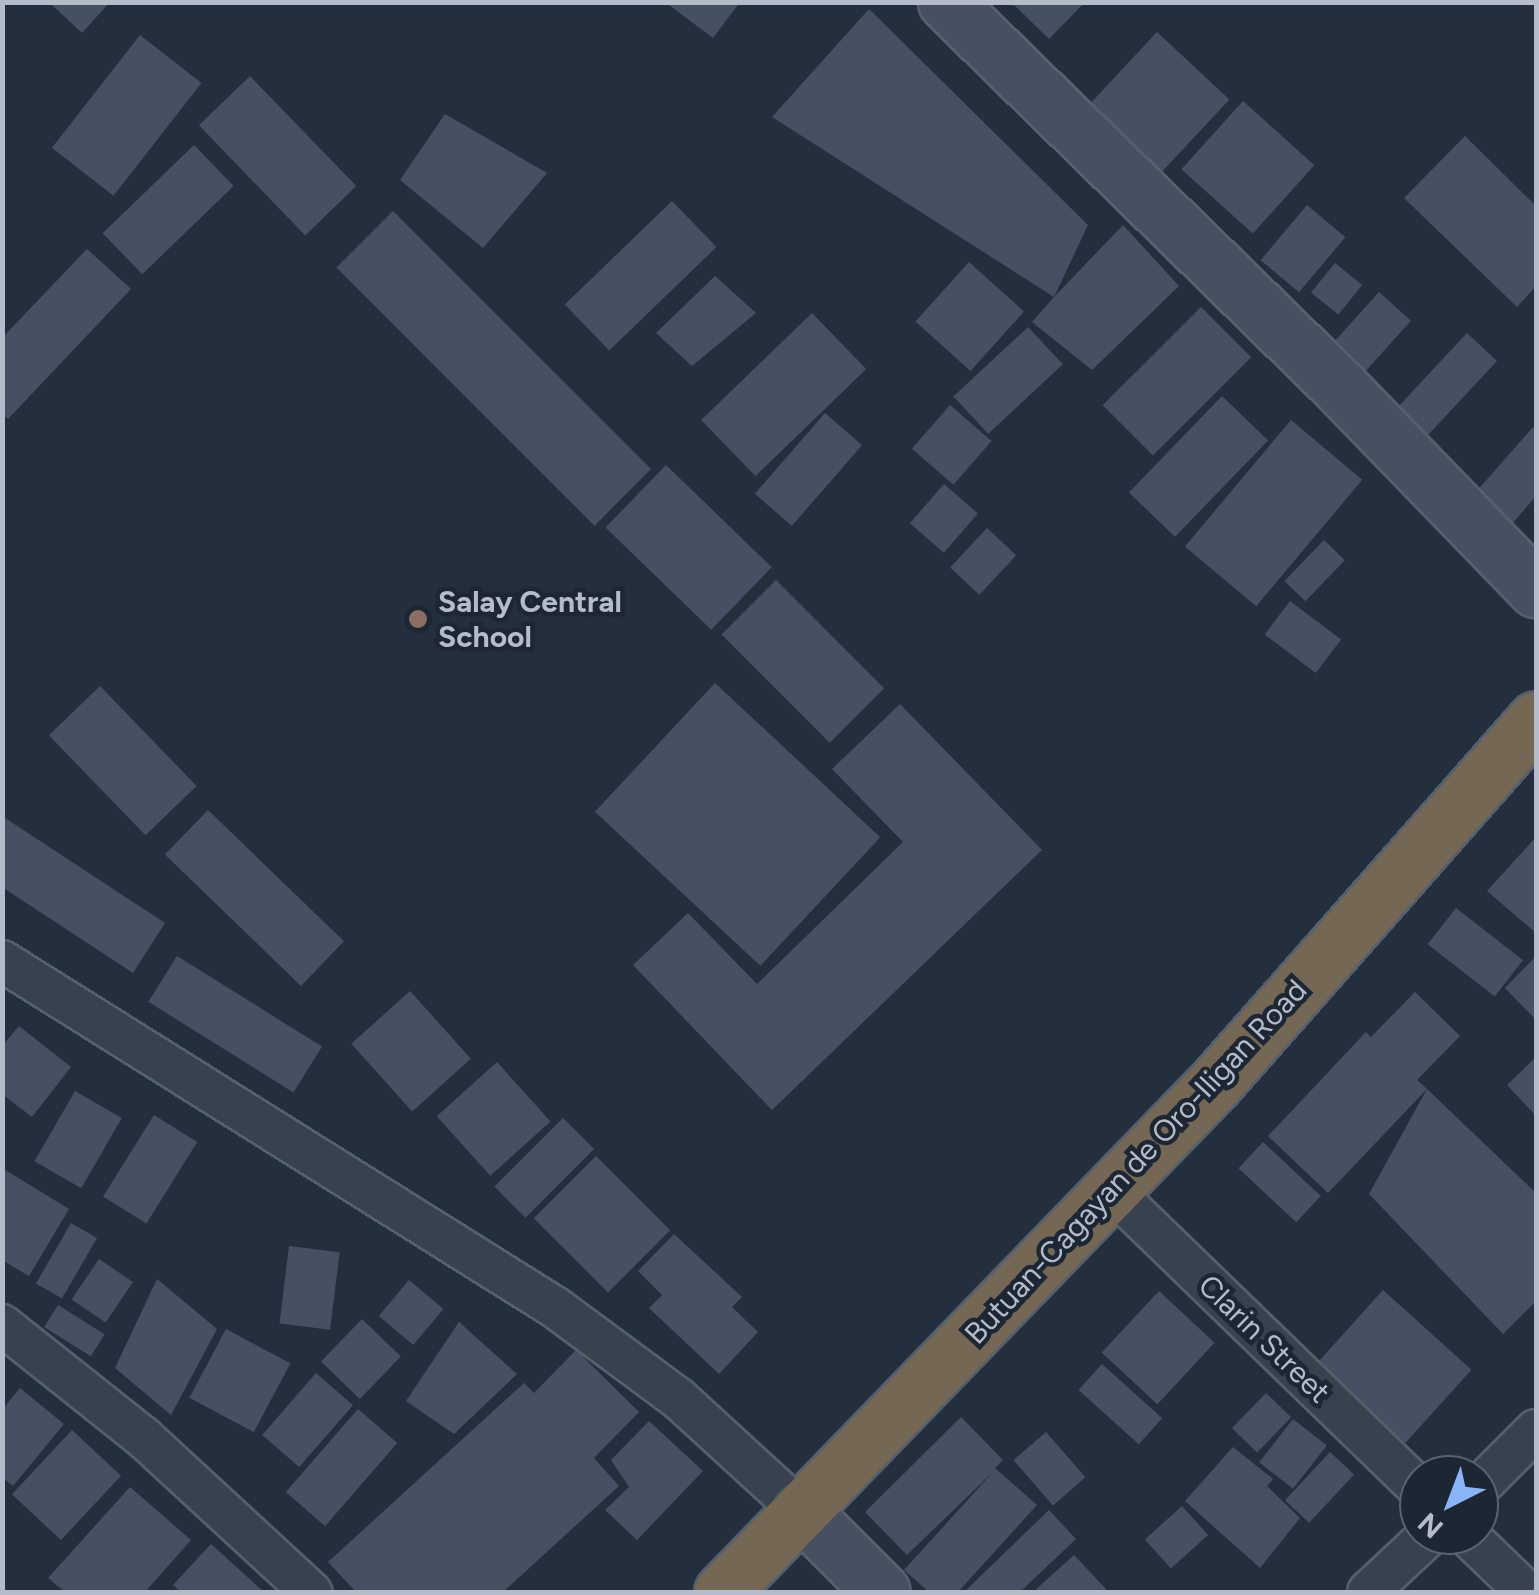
<!DOCTYPE html>
<html>
<head>
<meta charset="utf-8">
<style>
	body { margin:0 }
	#map { position:relative; width:1539px; height:1595px; overflow:hidden; background:#242f3e; font-family:Figtree,sans-serif }
	div>[style] { position:absolute }
	[style*='--x'] { left:calc(var(--x)*1px); top:calc(var(--y)*1px); width:calc(var(--w)*1px); rotate:calc(var(--a)*1deg) }
	.building>* { inset:0; background:#455162; transform-origin:0 0 }
	.roads { filter:drop-shadow(2px 0 #565f6c) drop-shadow(-2px 0 #565f6c) drop-shadow(0 2px #565f6c) drop-shadow(0 -2px #565f6c) }
	.street>* { height:40px; margin:-20px; padding:0 20px; transform-origin:20px; border-radius:20px; background:#38414e }
	.secondary>* { height:55px; margin:-27.5px; padding:0 27.5px; transform-origin:27.5px; border-radius:27.5px; background:#465061 }
	.highway>* { height:55px; margin:-27.5px; padding:0 27.5px; transform-origin:27.5px; border-radius:27.5px; background:#746855 }
	.dots>* { width:28px; height:28px; translate:-50% -50%; box-sizing:border-box; border:5px solid #1d2633; border-radius:50% }
	span { translate:-50% -50%; white-space:nowrap; text-align:center; line-height:1.15; -webkit-text-stroke:9px #1d2633; paint-order:stroke }
	.poi-label { font-size:30px; color:#b4bcc9; font-weight:700 }
	.left { translate:0 -50%; text-align:left }
	.street-label { font-size:30px; color:#b4bcc9 }
	.frame { position:absolute; inset:0; border:5px solid #b4bcc9; pointer-events:none }
	.north { position:absolute; left:1399px; top:1455px; width:100px; height:100px; box-sizing:border-box; background:#1d2633; border:2px solid #59626f; border-radius:50%; rotate:222deg; font-size:28px; font-weight:700; line-height:40px; text-align:center; color:#b4bcc9 }
	.north::after { content:''; display:block; margin:auto; width:35px; height:45px; background:#8ab4f8; clip-path:polygon(50% 0,100% 100%,50% 72%,0 100%) }
</style>
</head>
<body>
<div id="map">
	<div class="building">
		<i style="clip-path:polygon(49px 2px,110px 2px,82px 33px)"></i>
		<i style="clip-path:polygon(665px 2px,740px 2px,713px 38px)"></i>
		<i style="clip-path:polygon(1011px 2px,1085px 2px,1049px 39px)"></i>
		<i style="clip-path:polygon(869px 9px,1088px 225px,1054px 297px,1123px 225px,1179px 286px,1092px 370px,1032px 322px,1054px 297px,772px 117px)"></i>
		<i style="left:1157px;top:32px;width:99px;height:103px;rotate:43deg"></i>
		<i style="left:140px;top:35px;width:78px;height:143px;rotate:38deg"></i>
		<i style="left:250px;top:76px;width:153px;height:71px;rotate:46deg"></i>
		<i style="left:1243px;top:101px;width:96px;height:92px;rotate:42deg"></i>
		<i style="clip-path:polygon(445px 114px,547px 173px,483px 248px,400px 180px)"></i>
		<i style="clip-path:polygon(1465px 136px,1536px 206px,1536px 286px,1517px 307px,1404px 198px)"></i>
		<i style="left:194px;top:145px;width:57px;height:127px;rotate:46deg"></i>
		<i style="left:672px;top:201px;width:64px;height:149px;rotate:46deg"></i>
		<i style="left:1307px;top:205px;width:50px;height:72px;rotate:40deg"></i>
		<i style="left:393px;top:211px;width:365px;height:80px;rotate:45deg"></i>
		<i style="clip-path:polygon(87px 249px,131px 289px,8px 419px,2px 414px,2px 338px)"></i>
		<i style="left:969px;top:262px;width:74px;height:80px;rotate:42deg"></i>
		<i style="left:1335px;top:263px;width:35px;height:38px;rotate:39deg"></i>
		<i style="clip-path:polygon(715px 276px,756px 313px,692px 366px,656px 333px)"></i>
		<i style="left:1379px;top:292px;width:43px;height:68px;rotate:42deg"></i>
		<i style="left:1201px;top:307px;width:71px;height:139px;rotate:45deg"></i>
		<i style="left:812px;top:313px;width:78px;height:154px;rotate:46deg"></i>
		<i style="left:1028px;top:327px;width:51px;height:102px;rotate:47deg"></i>
		<i style="left:1467px;top:333px;width:41px;height:106px;rotate:43deg"></i>
		<i style="left:1222px;top:396px;width:64px;height:134px;rotate:44deg"></i>
		<i style="left:950px;top:405px;width:55px;height:58px;rotate:41deg"></i>
		<i style="left:825px;top:413px;width:49px;height:107px;rotate:41deg"></i>
		<i style="left:1291px;top:420px;width:93px;height:165px;rotate:40deg"></i>
		<i style="clip-path:polygon(1533px 427px,1536px 430px,1536px 496px,1512px 524px,1476px 492px)"></i>
		<i style="left:666px;top:465px;width:147px;height:87px;rotate:44deg"></i>
		<i style="left:944px;top:484px;width:45px;height:52px;rotate:41deg"></i>
		<i style="left:987px;top:528px;width:40px;height:54px;rotate:43deg"></i>
		<i style="left:1324px;top:540px;width:29px;height:57px;rotate:44deg"></i>
		<i style="left:776px;top:580px;width:153px;height:77px;rotate:45deg"></i>
		<i style="left:1290px;top:601px;width:64px;height:42px;rotate:37deg"></i>
		<i style="left:715px;top:683px;width:226px;height:176px;rotate:43deg"></i>
		<i style="left:100px;top:686px;width:139px;height:71px;rotate:46deg"></i>
		<i style="clip-path:polygon(900px 704px,1042px 850px,772px 1110px,633px 965px,688px 913px,757px 984px,903px 842px,832px 769px)"></i>
		<i style="left:208px;top:810px;width:189px;height:62px;rotate:44deg"></i>
		<i style="clip-path:polygon(2px 816px,165px 923px,133px 973px,2px 887px)"></i>
		<i style="clip-path:polygon(1536px 837px,1536px 933px,1487px 891px)"></i>
		<i style="left:1456px;top:908px;width:85px;height:46px;rotate:38deg"></i>
		<i style="left:177px;top:956px;width:171px;height:54px;rotate:32deg"></i>
		<i style="clip-path:polygon(1536px 956px,1536px 1020px,1505px 988px)"></i>
		<i style="left:410px;top:991px;width:91px;height:79px;rotate:48deg"></i>
		<i style="clip-path:polygon(1415px 992px,1460px 1036px,1417px 1080px,1427px 1089px,1536px 1193px,1536px 1301px,1503px 1334px,1369px 1194px,1427px 1089px,1328px 1193px,1268px 1136px,1366px 1032px,1371px 1037px)"></i>
		<i style="clip-path:polygon(19px 1026px,71px 1067px,32px 1117px,2px 1094px,2px 1046px)"></i>
		<i style="clip-path:polygon(1536px 1057px,1536px 1116px,1507px 1085px)"></i>
		<i style="left:497px;top:1062px;width:80px;height:81px;rotate:48deg"></i>
		<i style="left:75px;top:1091px;width:54px;height:81px;rotate:30deg"></i>
		<i style="left:154px;top:1115px;width:51px;height:96px;rotate:32deg"></i>
		<i style="left:563px;top:1118px;width:44px;height:97px;rotate:45deg"></i>
		<i style="left:1263px;top:1142px;width:79px;height:36px;rotate:43deg"></i>
		<i style="left:596px;top:1156px;width:105px;height:88px;rotate:45deg"></i>
		<i style="clip-path:polygon(2px 1168px,69px 1209px,29px 1276px,2px 1260px)"></i>
		<i style="left:71px;top:1223px;width:30px;height:70px;rotate:30deg"></i>
		<i style="clip-path:polygon(674px 1234px,742px 1297px,732px 1307px,758px 1332px,719px 1374px,649px 1308px,662px 1295px,638px 1271px)"></i>
		<i style="left:289px;top:1246px;width:51px;height:78px;rotate:7deg"></i>
		<i style="left:99px;top:1259px;width:41px;height:49px;rotate:34deg"></i>
		<i style="clip-path:polygon(157px 1279px,217px 1329px,171px 1415px,115px 1368px)"></i>
		<i style="left:409px;top:1280px;width:45px;height:47px;rotate:40deg"></i>
		<i style="left:1383px;top:1290px;width:119px;height:101px;rotate:42deg"></i>
		<i style="left:1159px;top:1291px;width:76px;height:84px;rotate:43deg"></i>
		<i style="left:58px;top:1305px;width:55px;height:26px;rotate:32deg"></i>
		<i style="left:362px;top:1319px;width:54px;height:59px;rotate:44deg"></i>
		<i style="clip-path:polygon(459px 1322px,517px 1374px,454px 1434px,406px 1401px)"></i>
		<i style="left:226px;top:1329px;width:73px;height:78px;rotate:28deg"></i>
		<i style="clip-path:polygon(576px 1350px,639px 1412px,594px 1458px,619px 1486px,503px 1592px,356px 1592px,328px 1562px,524px 1383px,534px 1393px)"></i>
		<i style="left:1102px;top:1364px;width:81px;height:35px;rotate:42deg"></i>
		<i style="left:316px;top:1373px;width:49px;height:82px;rotate:41deg"></i>
		<i style="clip-path:polygon(20px 1388px,64px 1424px,13px 1486px,2px 1477px,2px 1410px)"></i>
		<i style="left:1266px;top:1393px;width:35px;height:49px;rotate:44deg"></i>
		<i style="left:358px;top:1409px;width:52px;height:110px;rotate:41deg"></i>
		<i style="clip-path:polygon(961px 1417px,1003px 1460px,995px 1468px,1037px 1505px,958px 1592px,929px 1592px,904px 1570px,993px 1472px,907px 1555px,865px 1512px)"></i>
		<i style="left:1293px;top:1419px;width:43px;height:55px;rotate:38deg"></i>
		<i style="clip-path:polygon(649px 1421px,703px 1471px,637px 1540px,605px 1510px,629px 1487px,611px 1460px)"></i>
		<i style="left:72px;top:1430px;width:67px;height:88px;rotate:43deg"></i>
		<i style="left:1046px;top:1432px;width:60px;height:43px;rotate:49deg"></i>
		<i style="clip-path:polygon(1233px 1447px,1273px 1479px,1267px 1486px,1300px 1518px,1260px 1568px,1185px 1501px)"></i>
		<i style="left:1330px;top:1452px;width:33px;height:66px;rotate:43deg"></i>
		<i style="clip-path:polygon(130px 1487px,191px 1540px,145px 1592px,65px 1592px,48px 1578px)"></i>
		<i style="left:1182px;top:1506px;width:39px;height:50px;rotate:48deg"></i>
		<i style="clip-path:polygon(1049px 1510px,1076px 1539px,1020px 1592px,964px 1592px)"></i>
		<i style="clip-path:polygon(211px 1544px,264px 1592px,181px 1592px,173px 1585px)"></i>
		<i style="clip-path:polygon(1074px 1555px,1106px 1589px,1103px 1592px,1033px 1592px)"></i>
	</div>
	<div class="roads">
		<div class="street">
			<i style="--x:2;--y:961;--w:654;--a:32.06"></i>
			<i style="--x:556;--y:1308;--w:153;--a:36.5"></i>
			<i style="--x:679;--y:1399;--w:163;--a:42.5"></i>
			<i style="--x:1110;--y:1189;--w:430;--a:44.1"></i>
			<i style="--x:2;--y:1325;--w:180;--a:38.5"></i>
			<i style="--x:143;--y:1437;--w:229;--a:42.7"></i>
			<i style="--x:1479;--y:1487;--w:81;--a:-45"></i>
			<i style="--x:1467;--y:1535;--w:82;--a:44"></i>
			<i style="--x:1368;--y:1592;--w:83;--a:-43.1"></i>
		</div>
		<div class="secondary">
			<i style="--x:946;--y:2;--w:547;--a:44.33"></i>
			<i style="--x:1337;--y:384;--w:286;--a:45.9"></i>
			<i style="--x:799;--y:1509;--w:117;--a:45"></i>
		</div>
		<div class="highway">
			<i style="--x:722;--y:1592;--w:711;--a:-45.91"></i>
			<i style="--x:1217;--y:1081;--w:482;--a:-48.6"></i>
		</div>
	</div>
	<div class="dots">
		<i style="left:418px;top:619px;background:#8d6e63"></i>
	</div>
	<div class="poi-label">
		<span class="left" style="left:438px;top:619px">Salay Central<br>School</span>
	</div>
	<div class="street-label">
		<span style="left:1136px;top:1162px;rotate:-47deg">Butuan-Cagayan de Oro-Iligan Road</span>
		<span style="left:1264px;top:1339px;rotate:44deg">Clarin Street</span>
	</div>
	<div class="frame"></div>
	<div class="north">N</div>
</div>
</body>
</html>
